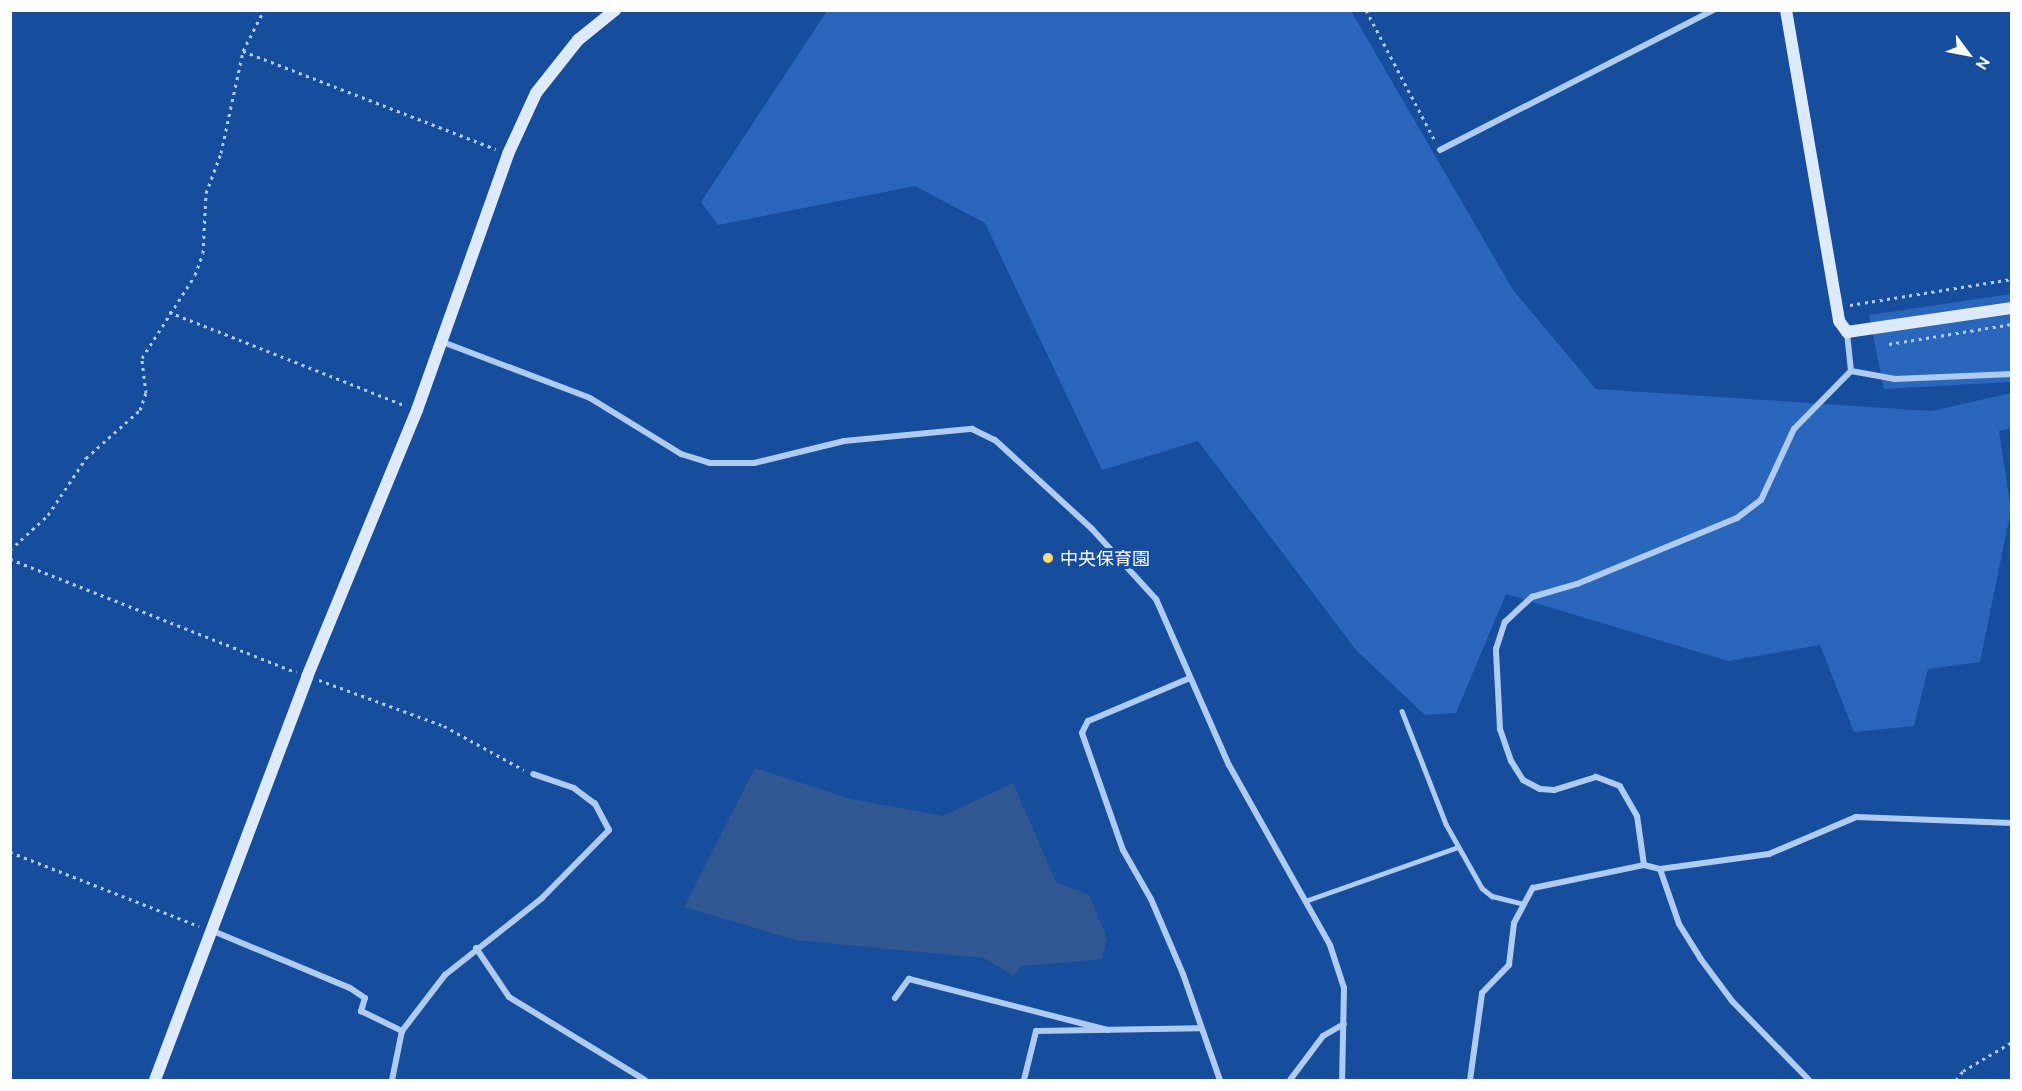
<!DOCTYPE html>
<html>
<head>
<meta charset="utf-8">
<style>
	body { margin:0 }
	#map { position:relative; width:2022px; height:1091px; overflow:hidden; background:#174d9d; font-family:Ubuntu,"Noto Sans JP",sans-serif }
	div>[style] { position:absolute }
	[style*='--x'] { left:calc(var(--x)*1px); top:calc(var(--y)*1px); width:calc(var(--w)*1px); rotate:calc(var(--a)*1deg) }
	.green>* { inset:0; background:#2a66bb }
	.water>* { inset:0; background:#315893 }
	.path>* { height:3px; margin-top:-1.5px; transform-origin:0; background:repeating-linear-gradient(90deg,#aecbf3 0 3px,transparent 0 7.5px) }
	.lane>* { height:4.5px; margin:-2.25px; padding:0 2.25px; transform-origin:2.25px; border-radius:2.25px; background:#aecbf3 }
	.street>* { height:6px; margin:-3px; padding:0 3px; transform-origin:3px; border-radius:3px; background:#aecbf3 }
	.secondary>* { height:12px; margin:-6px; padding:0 6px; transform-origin:6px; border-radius:6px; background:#ddeafc }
	.dots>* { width:16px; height:16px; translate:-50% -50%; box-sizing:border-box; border:3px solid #174d9d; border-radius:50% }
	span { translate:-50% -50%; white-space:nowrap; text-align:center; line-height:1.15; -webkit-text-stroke:6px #174d9d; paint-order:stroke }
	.poi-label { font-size:18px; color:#fff }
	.left { translate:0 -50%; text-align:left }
	.frame { position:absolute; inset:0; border:12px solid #fff; pointer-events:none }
	.north { position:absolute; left:1938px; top:24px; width:60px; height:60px; -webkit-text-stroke:4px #174d9d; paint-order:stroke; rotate:122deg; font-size:16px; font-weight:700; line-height:24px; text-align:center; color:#fff }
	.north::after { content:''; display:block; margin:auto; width:21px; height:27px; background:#fff; clip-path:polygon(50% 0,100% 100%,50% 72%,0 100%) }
</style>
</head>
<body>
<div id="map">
	<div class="green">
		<i style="clip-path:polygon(827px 11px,1351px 11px,1513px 290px,1596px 389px,1932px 411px,2011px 393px,2011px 428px,1999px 431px,2011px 510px,1980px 662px,1928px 669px,1914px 726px,1854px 732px,1820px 645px,1728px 661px,1506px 594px,1456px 713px,1425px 715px,1356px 650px,1198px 441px,1102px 470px,985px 223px,915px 186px,718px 225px,701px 202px)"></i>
		<i style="clip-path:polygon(2011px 294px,2011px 382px,1884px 389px,1869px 315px)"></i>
	</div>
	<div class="water">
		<i style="clip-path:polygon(755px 768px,851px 799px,943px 816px,1013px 783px,1056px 882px,1089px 895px,1107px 938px,1102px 959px,1021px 966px,1014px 976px,984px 958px,796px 940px,684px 907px)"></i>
	</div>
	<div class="path">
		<i style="--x:1366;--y:10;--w:148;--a:62.2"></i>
		<i style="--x:243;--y:51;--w:271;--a:21.2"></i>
		<i style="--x:1850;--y:305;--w:164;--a:-9.1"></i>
		<i style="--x:169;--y:312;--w:253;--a:21.6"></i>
		<i style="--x:1889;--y:344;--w:125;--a:-9.2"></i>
		<i style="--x:10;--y:550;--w:52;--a:-42.6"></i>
		<i style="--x:48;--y:515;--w:69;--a:-56.3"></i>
		<i style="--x:86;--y:458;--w:72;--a:-41.6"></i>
		<i style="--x:140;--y:410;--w:18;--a:-71"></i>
		<i style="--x:146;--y:393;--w:35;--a:-97"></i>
		<i style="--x:142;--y:358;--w:98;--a:-57.4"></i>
		<i style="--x:195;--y:275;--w:23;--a:-70"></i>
		<i style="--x:203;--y:253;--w:60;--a:-87.1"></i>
		<i style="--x:206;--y:193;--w:43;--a:-69.4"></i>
		<i style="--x:221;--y:153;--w:104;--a:-77.8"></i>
		<i style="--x:243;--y:51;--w:46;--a:-62.9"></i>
		<i style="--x:10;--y:559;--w:308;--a:21.6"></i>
		<i style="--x:319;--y:680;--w:133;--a:20.2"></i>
		<i style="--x:444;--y:726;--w:91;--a:28.8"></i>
		<i style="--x:10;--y:852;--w:203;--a:21.4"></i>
		<i style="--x:1956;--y:1080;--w:11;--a:-52"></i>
		<i style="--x:1963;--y:1071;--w:57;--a:-30.6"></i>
	</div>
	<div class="lane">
		<i style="--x:1402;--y:711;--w:121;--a:68.7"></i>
		<i style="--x:1446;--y:824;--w:73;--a:60.6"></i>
		<i style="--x:1482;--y:888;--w:13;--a:39"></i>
		<i style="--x:1492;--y:896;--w:30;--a:14"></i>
		<i style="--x:1305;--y:901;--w:162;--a:-19.4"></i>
	</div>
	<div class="street">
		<i style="--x:1440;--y:150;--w:308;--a:-27.1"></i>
		<i style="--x:440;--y:341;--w:160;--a:20.8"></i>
		<i style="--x:590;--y:398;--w:107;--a:31.6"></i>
		<i style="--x:681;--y:454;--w:30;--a:17"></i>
		<i style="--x:710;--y:463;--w:44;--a:0"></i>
		<i style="--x:754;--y:463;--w:93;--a:-13.7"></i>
		<i style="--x:844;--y:441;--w:129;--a:-5.4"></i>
		<i style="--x:972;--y:429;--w:25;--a:26"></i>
		<i style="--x:995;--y:440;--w:132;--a:42.5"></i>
		<i style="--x:1092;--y:529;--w:95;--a:47.6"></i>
		<i style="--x:1156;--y:599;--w:181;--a:66.3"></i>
		<i style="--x:1229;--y:765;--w:206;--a:60.7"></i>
		<i style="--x:1330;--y:945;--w:45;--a:72"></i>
		<i style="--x:1344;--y:988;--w:92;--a:91.2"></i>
		<i style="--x:1851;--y:371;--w:45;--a:10.3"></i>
		<i style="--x:1895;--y:379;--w:117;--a:-2.4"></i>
		<i style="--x:1190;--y:678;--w:111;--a:157.1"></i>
		<i style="--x:1088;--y:721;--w:13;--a:117"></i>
		<i style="--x:1082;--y:733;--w:124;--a:70.7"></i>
		<i style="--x:1123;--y:850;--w:56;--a:60.3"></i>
		<i style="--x:1151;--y:899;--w:82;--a:66.9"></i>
		<i style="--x:1183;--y:974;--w:112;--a:70.8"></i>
		<i style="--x:1644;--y:865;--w:49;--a:-98.1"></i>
		<i style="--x:1637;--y:816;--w:34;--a:-120"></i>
		<i style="--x:1620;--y:786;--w:26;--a:-159"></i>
		<i style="--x:1596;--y:777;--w:44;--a:162.8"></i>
		<i style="--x:1554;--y:790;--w:14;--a:-176"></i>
		<i style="--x:1540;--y:789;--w:19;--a:-152"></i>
		<i style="--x:1523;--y:780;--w:22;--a:-122"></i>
		<i style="--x:1511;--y:761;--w:34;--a:-109"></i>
		<i style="--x:1500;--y:729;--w:80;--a:-92.9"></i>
		<i style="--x:1496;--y:649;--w:28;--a:-72"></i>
		<i style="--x:1505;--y:622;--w:37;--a:-43"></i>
		<i style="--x:1532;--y:597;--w:47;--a:-16.1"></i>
		<i style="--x:1577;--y:584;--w:173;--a:-22.4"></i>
		<i style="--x:1737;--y:518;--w:30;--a:-37"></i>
		<i style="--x:1761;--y:500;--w:78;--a:-65.1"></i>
		<i style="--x:1794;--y:429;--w:81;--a:-45.5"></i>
		<i style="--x:1851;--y:371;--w:39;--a:-96"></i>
		<i style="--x:1660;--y:869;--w:58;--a:70.9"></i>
		<i style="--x:1679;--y:924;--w:40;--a:58"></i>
		<i style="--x:1700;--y:958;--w:54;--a:53.3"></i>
		<i style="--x:1732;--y:1001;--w:110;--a:45.7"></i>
		<i style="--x:213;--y:931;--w:148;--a:22.6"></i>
		<i style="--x:350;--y:988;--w:18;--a:34"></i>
		<i style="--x:365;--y:998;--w:14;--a:107"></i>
		<i style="--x:361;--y:1011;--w:46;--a:26"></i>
		<i style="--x:476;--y:948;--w:59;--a:56"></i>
		<i style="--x:509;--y:997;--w:159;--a:31.4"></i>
		<i style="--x:895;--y:998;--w:24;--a:-54"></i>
		<i style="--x:909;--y:979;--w:205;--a:14.4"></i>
		<i style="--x:392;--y:1080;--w:50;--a:-78.5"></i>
		<i style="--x:402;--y:1031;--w:71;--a:-52.5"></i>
		<i style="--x:445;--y:975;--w:124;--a:-38.4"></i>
		<i style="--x:542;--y:898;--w:95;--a:-45.4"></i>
		<i style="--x:609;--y:830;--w:30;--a:-118"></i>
		<i style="--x:595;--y:804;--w:26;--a:-143"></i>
		<i style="--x:574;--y:788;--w:43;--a:-161.1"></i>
		<i style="--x:1024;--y:1080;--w:50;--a:-76.2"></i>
		<i style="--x:1036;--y:1031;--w:164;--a:-1"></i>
		<i style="--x:1290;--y:1080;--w:55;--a:-53.1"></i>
		<i style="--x:1323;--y:1036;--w:24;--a:-30"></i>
		<i style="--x:1470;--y:1080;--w:88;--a:-82.1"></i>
		<i style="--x:1482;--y:993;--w:39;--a:-46"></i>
		<i style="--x:1509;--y:965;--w:42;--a:-83.2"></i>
		<i style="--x:1514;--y:923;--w:40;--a:-62"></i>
		<i style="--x:1533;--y:888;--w:113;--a:-11.7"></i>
		<i style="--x:1644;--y:865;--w:16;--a:14"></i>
		<i style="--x:1660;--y:869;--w:110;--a:-7.8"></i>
		<i style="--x:1769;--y:854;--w:95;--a:-23"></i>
		<i style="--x:1856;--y:817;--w:156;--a:2.2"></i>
	</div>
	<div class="secondary">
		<i style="--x:1786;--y:10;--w:315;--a:80.3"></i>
		<i style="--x:1839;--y:321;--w:14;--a:54"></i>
		<i style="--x:1847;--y:332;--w:167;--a:-8.3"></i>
		<i style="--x:155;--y:1080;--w:431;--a:-69.3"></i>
		<i style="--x:307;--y:677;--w:289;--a:-67.6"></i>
		<i style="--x:417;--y:410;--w:272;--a:-70.4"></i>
		<i style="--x:508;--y:154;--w:67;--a:-65.3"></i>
		<i style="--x:536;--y:93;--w:68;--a:-51.6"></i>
		<i style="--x:578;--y:40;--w:48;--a:-39"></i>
	</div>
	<div class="dots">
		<i style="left:1048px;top:558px;background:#ffdb70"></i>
	</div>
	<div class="poi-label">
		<span class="left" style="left:1060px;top:558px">中央保育園</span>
	</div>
	<div class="frame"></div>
	<div class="north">N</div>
</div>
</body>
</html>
